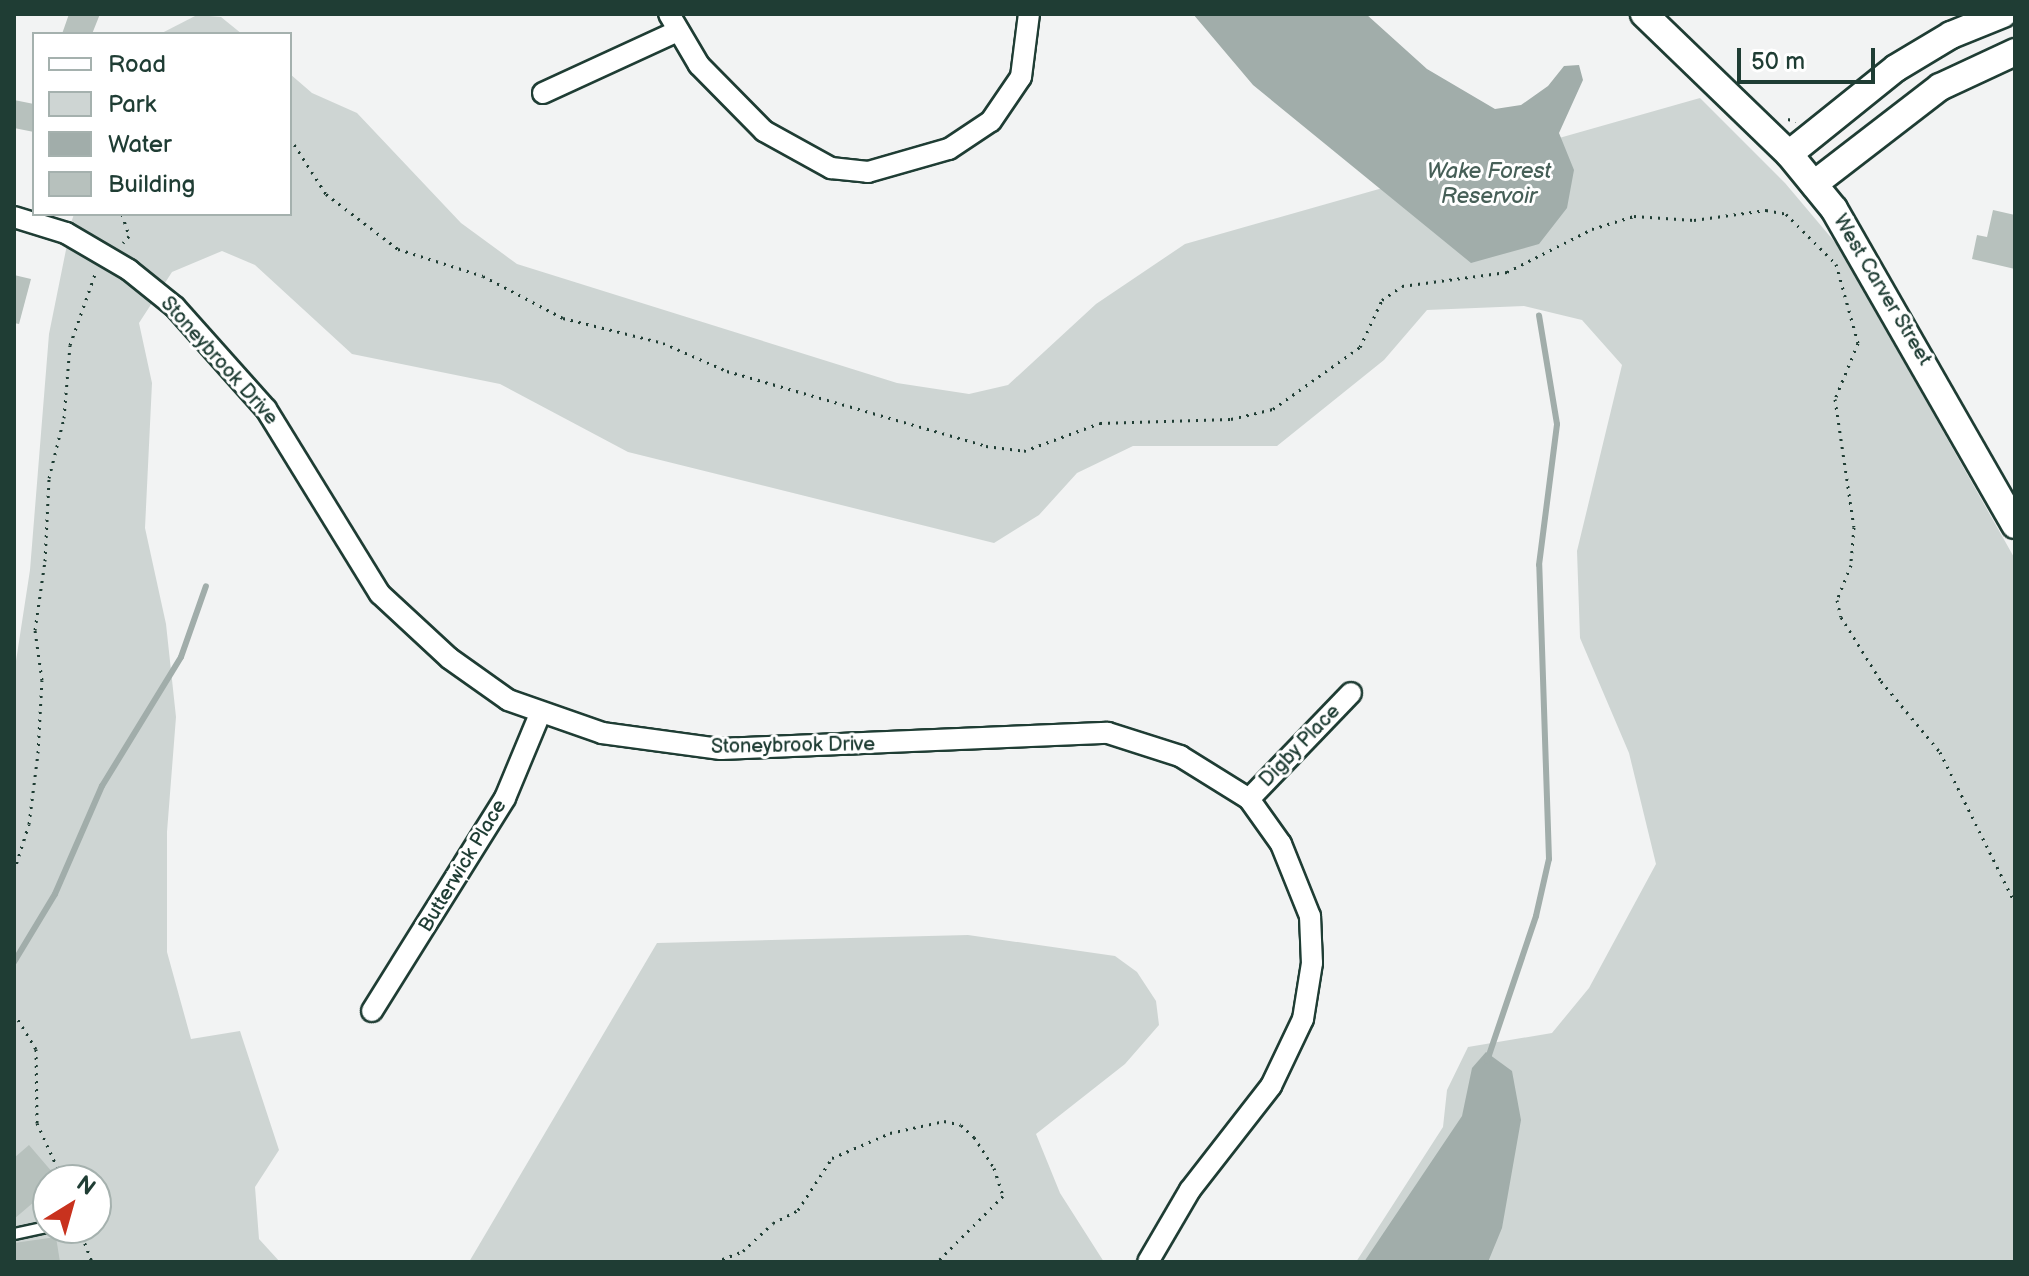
<!DOCTYPE html>
<html>
<head>
<meta charset="utf-8">
<style>
	body { margin:0 }
	#map { position:relative; width:2029px; height:1276px; overflow:hidden; background:#f2f3f3; font-family:"Balsamiq Sans",sans-serif }
	div>[style] { position:absolute }
	[style*='--x'] { left:calc(var(--x)*1px); top:calc(var(--y)*1px); width:calc(var(--w)*1px); rotate:calc(var(--a)*1deg) }
	.green>* { inset:0; background:#ced5d3 }
	.water>* { inset:0; background:#a1adaa }
	.stream>* { height:6px; margin:-3px; padding:0 3px; transform-origin:3px; border-radius:3px; background:#a1adaa }
	.building>* { inset:0; background:#b7c1bd }
	.path>* { height:3px; margin-top:-1.5px; transform-origin:0; background:repeating-linear-gradient(90deg,#1f3d34 0 2px,transparent 0 8px) }
	.roads { filter:drop-shadow(2px 0 #1f3d34) drop-shadow(-2px 0 #1f3d34) drop-shadow(0 2px #1f3d34) drop-shadow(0 -2px #1f3d34) }
	.service>* { height:10px; margin:-5px; padding:0 5px; transform-origin:5px; border-radius:5px; background:#fff }
	.minor>* { height:20px; margin:-10px; padding:0 10px; transform-origin:10px; border-radius:10px; background:#fff }
	.tertiary>* { height:26px; margin:-13px; padding:0 13px; transform-origin:13px; border-radius:13px; background:#fff }
	span { translate:-50% -50%; white-space:nowrap; text-align:center; line-height:1.15; -webkit-text-stroke:6px #fff; paint-order:stroke }
	.street-label { font-size:20px; color:#1f3d34 }
	.water-label { font-size:22px; color:#465f57; font-style:italic }
	.frame { position:absolute; inset:0; border:16px solid #1f3d34; pointer-events:none }
	.legend { position:absolute; left:32px; top:32px; width:260px; height:184px; box-sizing:border-box; background:#fff; border:2px solid #a5b1ae; margin:0; padding:10px 14px; list-style:none; font-size:24px; color:#1f3d34 }
	.legend li { display:flex; align-items:center; gap:16px; height:40px }
	.legend b { width:40px; border:2px solid #a5b1ae }
	.north { position:absolute; left:32px; top:1164px; width:80px; height:80px; box-sizing:border-box; background:#fff; border:2px solid #a5b1ae; border-radius:50%; rotate:37deg; font-size:22px; font-weight:700; line-height:32px; text-align:center; color:#1f3d34 }
	.north::after { content:''; display:block; margin:auto; width:28px; height:36px; background:#c8321e; clip-path:polygon(50% 0,100% 100%,50% 72%,0 100%) }
	.scale { position:absolute; left:1737px; top:48px; width:138px; height:36px; box-sizing:border-box; border:4px solid #1f3d34; border-top:0; padding-left:10px; font-size:24px; line-height:28px; white-space:nowrap; color:#1f3d34; -webkit-text-stroke:6px #fff; paint-order:stroke }
</style>
</head>
<body>
<div id="map">
	<div class="green">
		<i style="clip-path:polygon(197px 15px,221px 17px,242px 34px,160px 34px)"></i>
		<i style="clip-path:polygon(evenodd,290px 74px,312px 93px,357px 113px,461px 223px,517px 264px,897px 383px,969px 394px,1008px 385px,1096px 304px,1185px 244px,1700px 98px,1785px 183px,1839px 247px,2015px 559px,2015px 1262px,1356px 1262px,1443px 1127px,1447px 1090px,1468px 1047px,1552px 1033px,1589px 988px,1656px 864px,1629px 753px,1580px 638px,1577px 551px,1622px 365px,1582px 320px,1524px 306px,1427px 310px,1384px 360px,1277px 446px,1133px 446px,1077px 473px,1039px 515px,994px 543px,628px 452px,500px 384px,352px 354px,255px 265px,222px 251px,172px 272px,139px 323px,152px 383px,145px 528px,166px 624px,176px 717px,167px 832px,167px 952px,191px 1039px,240px 1031px,279px 1150px,255px 1187px,259px 1239px,280px 1262px,14px 1262px,14px 674px,30px 570px,49px 334px,72px 220px,74px 214px,290px 214px,290px 74px,48px 1180px,96px 1180px,96px 1228px,48px 1228px,48px 1180px)"></i>
		<i style="clip-path:polygon(968px 935px,1115px 956px,1137px 972px,1156px 1001px,1159px 1025px,1125px 1064px,1036px 1134px,1060px 1193px,1104px 1262px,469px 1262px,657px 943px)"></i>
	</div>
	<div class="water">
		<i style="clip-path:polygon(1193px 14px,1366px 14px,1427px 69px,1495px 109px,1521px 105px,1548px 86px,1564px 66px,1579px 65px,1583px 80px,1559px 133px,1574px 170px,1567px 208px,1539px 244px,1471px 263px,1253px 85px)"></i>
		<i style="clip-path:polygon(1486px 1052px,1512px 1071px,1521px 1120px,1502px 1228px,1488px 1262px,1364px 1262px,1462px 1116px,1472px 1068px)"></i>
	</div>
	<div class="stream">
		<i style="--x:14;--y:962;--w:79;--a:-58.9"></i>
		<i style="--x:55;--y:894;--w:118;--a:-66.5"></i>
		<i style="--x:102;--y:786;--w:151;--a:-58.5"></i>
		<i style="--x:181;--y:657;--w:75;--a:-70.6"></i>
		<i style="--x:1487;--y:1061;--w:153;--a:-71.3"></i>
		<i style="--x:1536;--y:916;--w:58;--a:-77.2"></i>
		<i style="--x:1549;--y:859;--w:294;--a:-91.9"></i>
		<i style="--x:1539;--y:565;--w:142;--a:-82.7"></i>
		<i style="--x:1557;--y:424;--w:110;--a:-99.4"></i>
	</div>
	<div class="building">
		<i style="clip-path:polygon(69px 14px,100px 14px,92px 34px,62px 34px)"></i>
		<i style="clip-path:polygon(14px 100px,34px 104px,34px 132px,14px 128px)"></i>
		<i style="clip-path:polygon(1993px 210px,2015px 215px,2015px 269px,1972px 259px,1977px 235px,1987px 237px)"></i>
		<i style="clip-path:polygon(14px 275px,31px 279px,19px 324px,14px 323px)"></i>
		<i style="clip-path:polygon(29px 1145px,59px 1180px,48px 1180px,48px 1190px,14px 1219px,14px 1158px)"></i>
		<i style="clip-path:polygon(56px 1237px,60px 1262px,14px 1262px,14px 1243px)"></i>
	</div>
	<div class="path">
		<i style="--x:1788;--y:119;--w:8;--a:14"></i>
		<i style="--x:290;--y:138;--w:67;--a:57.3"></i>
		<i style="--x:326;--y:194;--w:91;--a:37.4"></i>
		<i style="--x:398;--y:249;--w:89;--a:17.6"></i>
		<i style="--x:483;--y:276;--w:90;--a:27.7"></i>
		<i style="--x:563;--y:318;--w:103;--a:14"></i>
		<i style="--x:663;--y:343;--w:70;--a:23.6"></i>
		<i style="--x:727;--y:371;--w:270;--a:16.1"></i>
		<i style="--x:986;--y:446;--w:38;--a:7"></i>
		<i style="--x:1024;--y:451;--w:81;--a:-20.2"></i>
		<i style="--x:1100;--y:423;--w:131;--a:-1.7"></i>
		<i style="--x:1231;--y:419;--w:43;--a:-13.4"></i>
		<i style="--x:1273;--y:409;--w:107;--a:-35.5"></i>
		<i style="--x:1360;--y:347;--w:52;--a:-64.9"></i>
		<i style="--x:1382;--y:300;--w:24;--a:-35"></i>
		<i style="--x:1402;--y:286;--w:106;--a:-7.6"></i>
		<i style="--x:1507;--y:272;--w:95;--a:-26.8"></i>
		<i style="--x:1592;--y:229;--w:44;--a:-17.2"></i>
		<i style="--x:1634;--y:216;--w:60;--a:3.8"></i>
		<i style="--x:1694;--y:220;--w:73;--a:-7.9"></i>
		<i style="--x:1766;--y:210;--w:20;--a:11"></i>
		<i style="--x:1786;--y:214;--w:71;--a:45"></i>
		<i style="--x:1836;--y:264;--w:82;--a:74.4"></i>
		<i style="--x:1858;--y:343;--w:61;--a:112.3"></i>
		<i style="--x:1835;--y:399;--w:129;--a:81.6"></i>
		<i style="--x:1854;--y:527;--w:38;--a:95"></i>
		<i style="--x:1851;--y:565;--w:38;--a:112"></i>
		<i style="--x:1837;--y:600;--w:17;--a:77"></i>
		<i style="--x:1841;--y:617;--w:75;--a:58"></i>
		<i style="--x:1881;--y:681;--w:92;--a:50.3"></i>
		<i style="--x:1940;--y:752;--w:169;--a:63.6"></i>
		<i style="--x:122;--y:214;--w:23;--a:72"></i>
		<i style="--x:129;--y:236;--w:9;--a:131"></i>
		<i style="--x:14;--y:871;--w:49;--a:-72.3"></i>
		<i style="--x:29;--y:824;--w:72;--a:-82.8"></i>
		<i style="--x:38;--y:753;--w:73;--a:-86.9"></i>
		<i style="--x:42;--y:680;--w:50;--a:-98"></i>
		<i style="--x:35;--y:630;--w:70;--a:-81.8"></i>
		<i style="--x:45;--y:561;--w:83;--a:-87.2"></i>
		<i style="--x:49;--y:478;--w:62;--a:-76"></i>
		<i style="--x:64;--y:418;--w:73;--a:-85.3"></i>
		<i style="--x:70;--y:345;--w:78;--a:-70.6"></i>
		<i style="--x:14;--y:1013;--w:42;--a:58.6"></i>
		<i style="--x:36;--y:1049;--w:74;--a:89.2"></i>
		<i style="--x:37;--y:1123;--w:63;--a:65.5"></i>
		<i style="--x:79;--y:1228;--w:36;--a:69"></i>
		<i style="--x:715;--y:1262;--w:30;--a:-21"></i>
		<i style="--x:743;--y:1251;--w:41;--a:-43"></i>
		<i style="--x:773;--y:1223;--w:28;--a:-27"></i>
		<i style="--x:798;--y:1210;--w:62;--a:-56.8"></i>
		<i style="--x:832;--y:1158;--w:63;--a:-23.3"></i>
		<i style="--x:890;--y:1133;--w:55;--a:-12.5"></i>
		<i style="--x:944;--y:1121;--w:17;--a:13"></i>
		<i style="--x:961;--y:1125;--w:18;--a:43"></i>
		<i style="--x:974;--y:1137;--w:37;--a:57"></i>
		<i style="--x:994;--y:1168;--w:29;--a:72"></i>
		<i style="--x:1003;--y:1196;--w:93;--a:135"></i>
	</div>
	<div class="roads">
		<div class="service">
			<i style="--x:14;--y:1234;--w:35;--a:-12"></i>
		</div>
		<div class="minor">
			<i style="--x:669;--y:14;--w:59;--a:59.5"></i>
			<i style="--x:699;--y:65;--w:93;--a:45.4"></i>
			<i style="--x:764;--y:131;--w:77;--a:28.9"></i>
			<i style="--x:831;--y:168;--w:37;--a:6"></i>
			<i style="--x:868;--y:172;--w:84;--a:-15.9"></i>
			<i style="--x:949;--y:149;--w:50;--a:-33.7"></i>
			<i style="--x:991;--y:121;--w:53;--a:-55.7"></i>
			<i style="--x:1021;--y:77;--w:64;--a:-82.8"></i>
			<i style="--x:543;--y:93;--w:149;--a:-24.7"></i>
			<i style="--x:14;--y:217;--w:54;--a:17.1"></i>
			<i style="--x:66;--y:233;--w:73;--a:30.4"></i>
			<i style="--x:129;--y:270;--w:59;--a:38.8"></i>
			<i style="--x:175;--y:307;--w:137;--a:48.3"></i>
			<i style="--x:266;--y:409;--w:217;--a:58.4"></i>
			<i style="--x:380;--y:594;--w:94;--a:42.8"></i>
			<i style="--x:449;--y:658;--w:72;--a:35.4"></i>
			<i style="--x:508;--y:700;--w:100;--a:19.3"></i>
			<i style="--x:602;--y:733;--w:120;--a:7.7"></i>
			<i style="--x:721;--y:749;--w:387;--a:-2.4"></i>
			<i style="--x:1108;--y:733;--w:76;--a:17.7"></i>
			<i style="--x:1180;--y:756;--w:81;--a:31.9"></i>
			<i style="--x:1249;--y:799;--w:55;--a:54.6"></i>
			<i style="--x:1281;--y:844;--w:78;--a:68.1"></i>
			<i style="--x:1310;--y:916;--w:47;--a:87.6"></i>
			<i style="--x:1312;--y:963;--w:57;--a:99.1"></i>
			<i style="--x:1303;--y:1019;--w:74;--a:115.5"></i>
			<i style="--x:1271;--y:1086;--w:132;--a:127.9"></i>
			<i style="--x:1190;--y:1190;--w:83;--a:120.3"></i>
			<i style="--x:1249;--y:799;--w:147;--a:-46.1"></i>
			<i style="--x:372;--y:1011;--w:251;--a:-58"></i>
			<i style="--x:505;--y:798;--w:91;--a:-67.4"></i>
		</div>
		<div class="tertiary">
			<i style="--x:1644;--y:14;--w:202;--a:44"></i>
			<i style="--x:1789;--y:154;--w:71;--a:50.7"></i>
			<i style="--x:1834;--y:209;--w:364;--a:60.2"></i>
			<i style="--x:1789;--y:154;--w:137;--a:-38.8"></i>
			<i style="--x:1896;--y:68;--w:64;--a:-31"></i>
			<i style="--x:1951;--y:35;--w:56;--a:-22"></i>
			<i style="--x:1814;--y:184;--w:159;--a:-37.6"></i>
			<i style="--x:1940;--y:87;--w:83;--a:-25"></i>
		</div>
	</div>
	<div class="street-label">
		<span style="left:1882px;top:290px;rotate:59deg">West Carver Street</span>
		<span style="left:219px;top:361px;rotate:48deg">Stoneybrook Drive</span>
		<span style="left:793px;top:746px;rotate:-1deg">Stoneybrook Drive</span>
		<span style="left:1300px;top:746px;rotate:-46deg">Digby Place</span>
		<span style="left:463px;top:866px;rotate:-59deg">Butterwick Place</span>
	</div>
	<div class="water-label">
		<span style="left:1489px;top:184px">Wake Forest<br>Reservoir</span>
	</div>
	<div class="frame"></div>
	<ul class="legend">
	<li><b style="height:10px;background:#fff"></b>Road</li>
	<li><b style="height:22px;background:#ced5d3"></b>Park</li>
	<li><b style="height:22px;background:#a1adaa"></b>Water</li>
	<li><b style="height:22px;background:#b7c1bd"></b>Building</li>
	</ul>
	<div class="north">N</div>
	<div class="scale">50 m</div>
</div>
</body>
</html>
